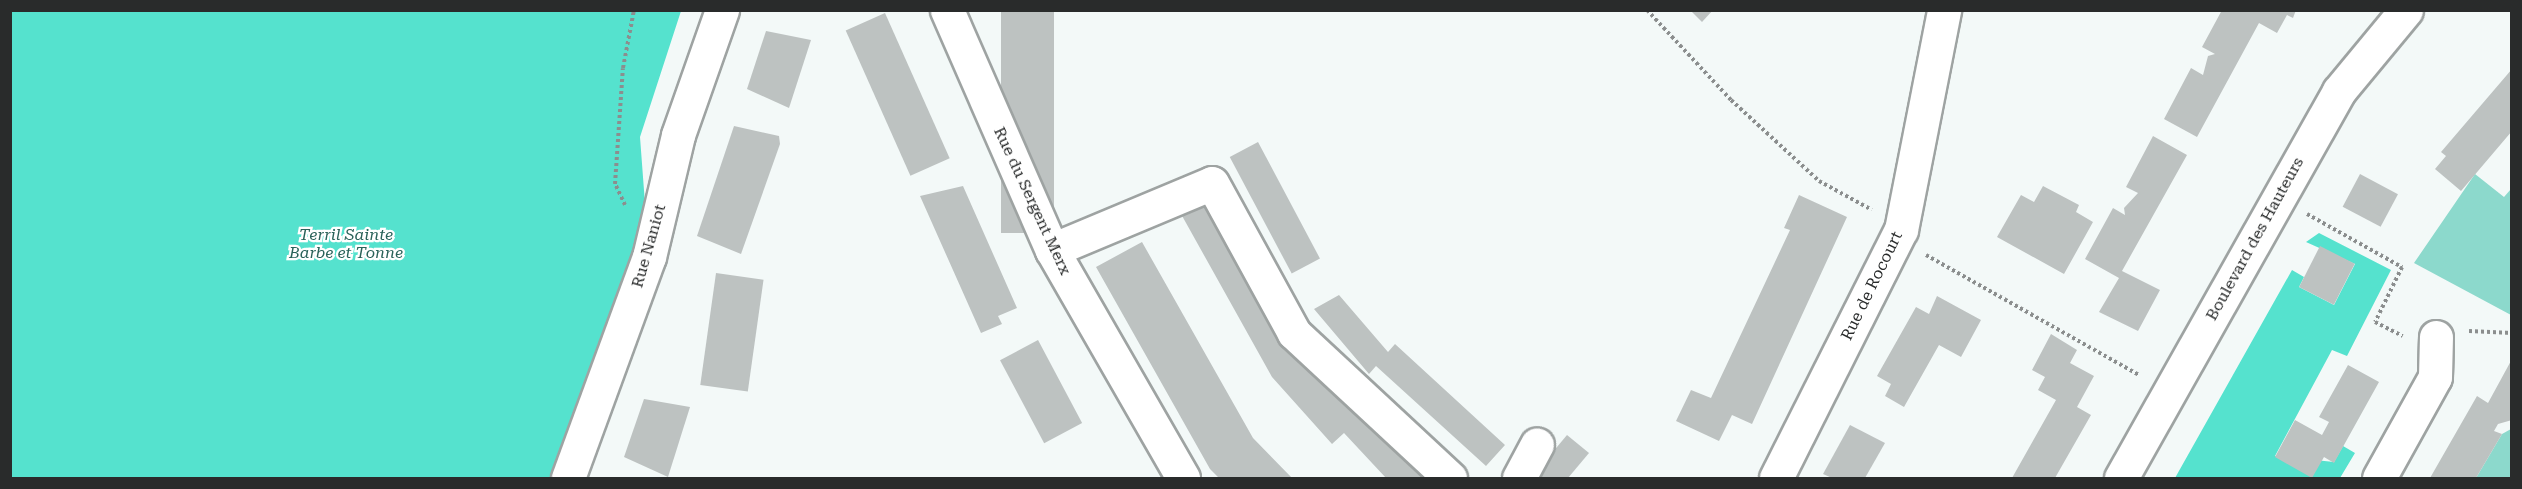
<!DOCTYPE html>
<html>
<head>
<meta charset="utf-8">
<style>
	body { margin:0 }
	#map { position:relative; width:2522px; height:489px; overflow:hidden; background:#f3f9f8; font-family:"Roboto Serif",serif }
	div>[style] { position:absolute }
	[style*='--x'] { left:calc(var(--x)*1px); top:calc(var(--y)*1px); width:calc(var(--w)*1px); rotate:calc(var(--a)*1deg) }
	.green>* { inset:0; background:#8cd9cc }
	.forest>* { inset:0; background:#55e2ce }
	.building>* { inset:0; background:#bdc2c1; transform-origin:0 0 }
	.path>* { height:4px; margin-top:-2px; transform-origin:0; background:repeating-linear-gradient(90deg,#8b8e8e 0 3px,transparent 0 6px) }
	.roads { filter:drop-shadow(2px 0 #9ea3a2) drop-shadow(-2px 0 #9ea3a2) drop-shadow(0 2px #9ea3a2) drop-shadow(0 -2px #9ea3a2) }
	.minor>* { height:33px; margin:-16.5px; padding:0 16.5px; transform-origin:16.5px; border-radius:16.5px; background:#fff }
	span { translate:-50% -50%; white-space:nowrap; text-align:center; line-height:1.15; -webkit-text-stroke:4.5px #fff; paint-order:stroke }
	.street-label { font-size:16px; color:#292b2b }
	.park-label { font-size:16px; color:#296259; font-style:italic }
	.frame { position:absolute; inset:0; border:12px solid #292b2b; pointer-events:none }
</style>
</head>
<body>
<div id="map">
	<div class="green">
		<i style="clip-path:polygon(2475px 174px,2504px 197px,2511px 189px,2511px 315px,2414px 263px)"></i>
		<i style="clip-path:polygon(2511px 429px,2511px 478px,2476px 478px,2502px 434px)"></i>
	</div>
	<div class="forest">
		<i style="clip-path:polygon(10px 11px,681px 11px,640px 137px,649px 257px,568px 478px,11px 478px)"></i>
		<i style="clip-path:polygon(2319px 233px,2391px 270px,2347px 356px,2332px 350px,2275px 456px,2334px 462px,2343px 446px,2355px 453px,2340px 478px,2175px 478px,2292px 270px,2304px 277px,2299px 287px,2334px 305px,2355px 264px,2306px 242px)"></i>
	</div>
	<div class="building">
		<i style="left:1001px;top:10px;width:53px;height:223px"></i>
		<i style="clip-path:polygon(1690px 10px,1713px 10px,1702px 22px)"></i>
		<i style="clip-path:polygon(2222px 10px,2296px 10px,2293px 18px,2287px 15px,2277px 33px,2259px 23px,2197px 137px,2164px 119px,2191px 68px,2203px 75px,2208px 56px,2215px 54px,2202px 47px)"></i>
		<i style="left:885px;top:13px;width:159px;height:43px;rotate:66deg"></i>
		<i style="clip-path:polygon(766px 31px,811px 40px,789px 108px,747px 89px)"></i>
		<i style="clip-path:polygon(2512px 69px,2512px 131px,2461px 191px,2435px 169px,2446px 156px,2441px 152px)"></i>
		<i style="clip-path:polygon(734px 126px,779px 136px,780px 144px,741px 254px,697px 236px)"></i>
		<i style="clip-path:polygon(2153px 136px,2187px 155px,2122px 271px,2160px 290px,2138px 331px,2099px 312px,2119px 278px,2085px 259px,2113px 208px,2125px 215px,2124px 208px,2138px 193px,2126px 187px)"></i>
		<i style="left:1258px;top:142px;width:132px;height:32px;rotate:62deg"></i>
		<i style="left:2360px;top:174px;width:43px;height:37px;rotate:28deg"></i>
		<i style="clip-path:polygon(963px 186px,1017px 308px,998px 316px,1002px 324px,981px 333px,920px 196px)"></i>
		<i style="clip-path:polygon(2043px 186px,2079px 205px,2076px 212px,2093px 222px,2064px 274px,1997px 237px,2021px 195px,2034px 202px)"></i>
		<i style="clip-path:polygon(1203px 191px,1291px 339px,1347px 405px,1352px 400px,1428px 478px,1386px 478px,1344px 433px,1332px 444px,1272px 377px,1176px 205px)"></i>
		<i style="clip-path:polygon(1799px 195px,1847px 217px,1752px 424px,1732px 415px,1719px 441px,1676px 421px,1691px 390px,1711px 398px,1790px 230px,1784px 228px)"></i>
		<i style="clip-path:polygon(1142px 242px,1253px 438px,1292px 478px,1219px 478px,1210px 469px,1096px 267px)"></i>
		<i style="left:2320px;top:246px;width:39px;height:46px;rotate:27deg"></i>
		<i style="left:716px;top:273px;width:48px;height:113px;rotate:8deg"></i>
		<i style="clip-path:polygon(1339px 295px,1388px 352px,1395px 344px,1505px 445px,1486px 466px,1376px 366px,1369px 374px,1314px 309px)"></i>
		<i style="clip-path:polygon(1937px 296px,1981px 320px,1961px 357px,1939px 345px,1904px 407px,1885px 396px,1891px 384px,1877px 376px,1916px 307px,1929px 314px)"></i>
		<i style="clip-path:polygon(2051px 334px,2077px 350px,2070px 363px,2094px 376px,2077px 407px,2091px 415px,2055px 478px,2012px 478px,2056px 400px,2038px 390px,2045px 377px,2032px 370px)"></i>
		<i style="left:1038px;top:340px;width:94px;height:43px;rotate:62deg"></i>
		<i style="clip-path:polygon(2512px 359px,2512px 420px,2498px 424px,2494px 431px,2502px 434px,2476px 478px,2430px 478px,2477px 396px,2488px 403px)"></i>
		<i style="clip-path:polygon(2348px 365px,2379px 382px,2334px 463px,2324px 457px,2312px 478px,2275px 457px,2295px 420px,2322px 435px,2329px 422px,2319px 417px)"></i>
		<i style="clip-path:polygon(644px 399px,690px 407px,668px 477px,624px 457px)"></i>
		<i style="clip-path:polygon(1850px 425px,1885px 443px,1865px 478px,1832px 478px,1823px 474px)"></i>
		<i style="clip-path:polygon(1567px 435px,1589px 453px,1568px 478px,1531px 478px)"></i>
	</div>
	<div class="path">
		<i style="--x:1647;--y:10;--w:123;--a:47"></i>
		<i style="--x:1731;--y:100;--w:120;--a:42.6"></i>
		<i style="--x:1819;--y:181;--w:60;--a:28.7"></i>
		<i style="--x:625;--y:205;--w:23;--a:-115"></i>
		<i style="--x:615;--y:184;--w:116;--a:-86.1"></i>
		<i style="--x:623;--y:68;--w:59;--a:-79.3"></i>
		<i style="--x:2307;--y:214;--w:109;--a:29.2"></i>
		<i style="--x:2402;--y:267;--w:61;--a:116.1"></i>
		<i style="--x:2375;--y:322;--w:31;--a:27"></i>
		<i style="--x:1926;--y:255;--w:244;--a:29.4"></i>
		<i style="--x:2469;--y:331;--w:43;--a:2.7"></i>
	</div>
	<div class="roads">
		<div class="minor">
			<i style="--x:947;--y:10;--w:262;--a:66.4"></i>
			<i style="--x:1052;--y:250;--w:263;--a:60.1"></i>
			<i style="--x:1052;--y:250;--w:173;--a:-22.7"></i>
			<i style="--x:1212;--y:183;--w:171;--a:61.3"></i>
			<i style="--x:1294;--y:333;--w:213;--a:42.9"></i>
			<i style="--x:568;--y:478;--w:235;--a:-69.9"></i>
			<i style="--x:649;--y:257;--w:125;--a:-76.6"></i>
			<i style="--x:678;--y:135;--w:133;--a:-70.6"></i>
			<i style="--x:1519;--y:478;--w:38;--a:-62"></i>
			<i style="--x:1776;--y:478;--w:278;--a:-63.3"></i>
			<i style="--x:1901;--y:230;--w:224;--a:-78.9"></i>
			<i style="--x:2121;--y:478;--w:444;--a:-60.6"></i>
			<i style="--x:2339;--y:91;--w:105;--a:-50.4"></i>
			<i style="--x:2379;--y:478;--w:115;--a:-61"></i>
			<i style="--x:2435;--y:377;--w:40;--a:-88.6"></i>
		</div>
	</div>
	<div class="street-label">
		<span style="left:1032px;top:201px;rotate:65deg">Rue du Sergent Merx</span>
		<span style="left:2255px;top:239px;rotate:-61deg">Boulevard des Hauteurs</span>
		<span style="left:649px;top:246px;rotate:-74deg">Rue Naniot</span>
		<span style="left:1872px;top:286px;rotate:-64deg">Rue de Rocourt</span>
	</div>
	<div class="park-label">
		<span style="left:346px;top:244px">Terril Sainte<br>Barbe et Tonne</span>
	</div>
	<div class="frame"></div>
</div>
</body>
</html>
